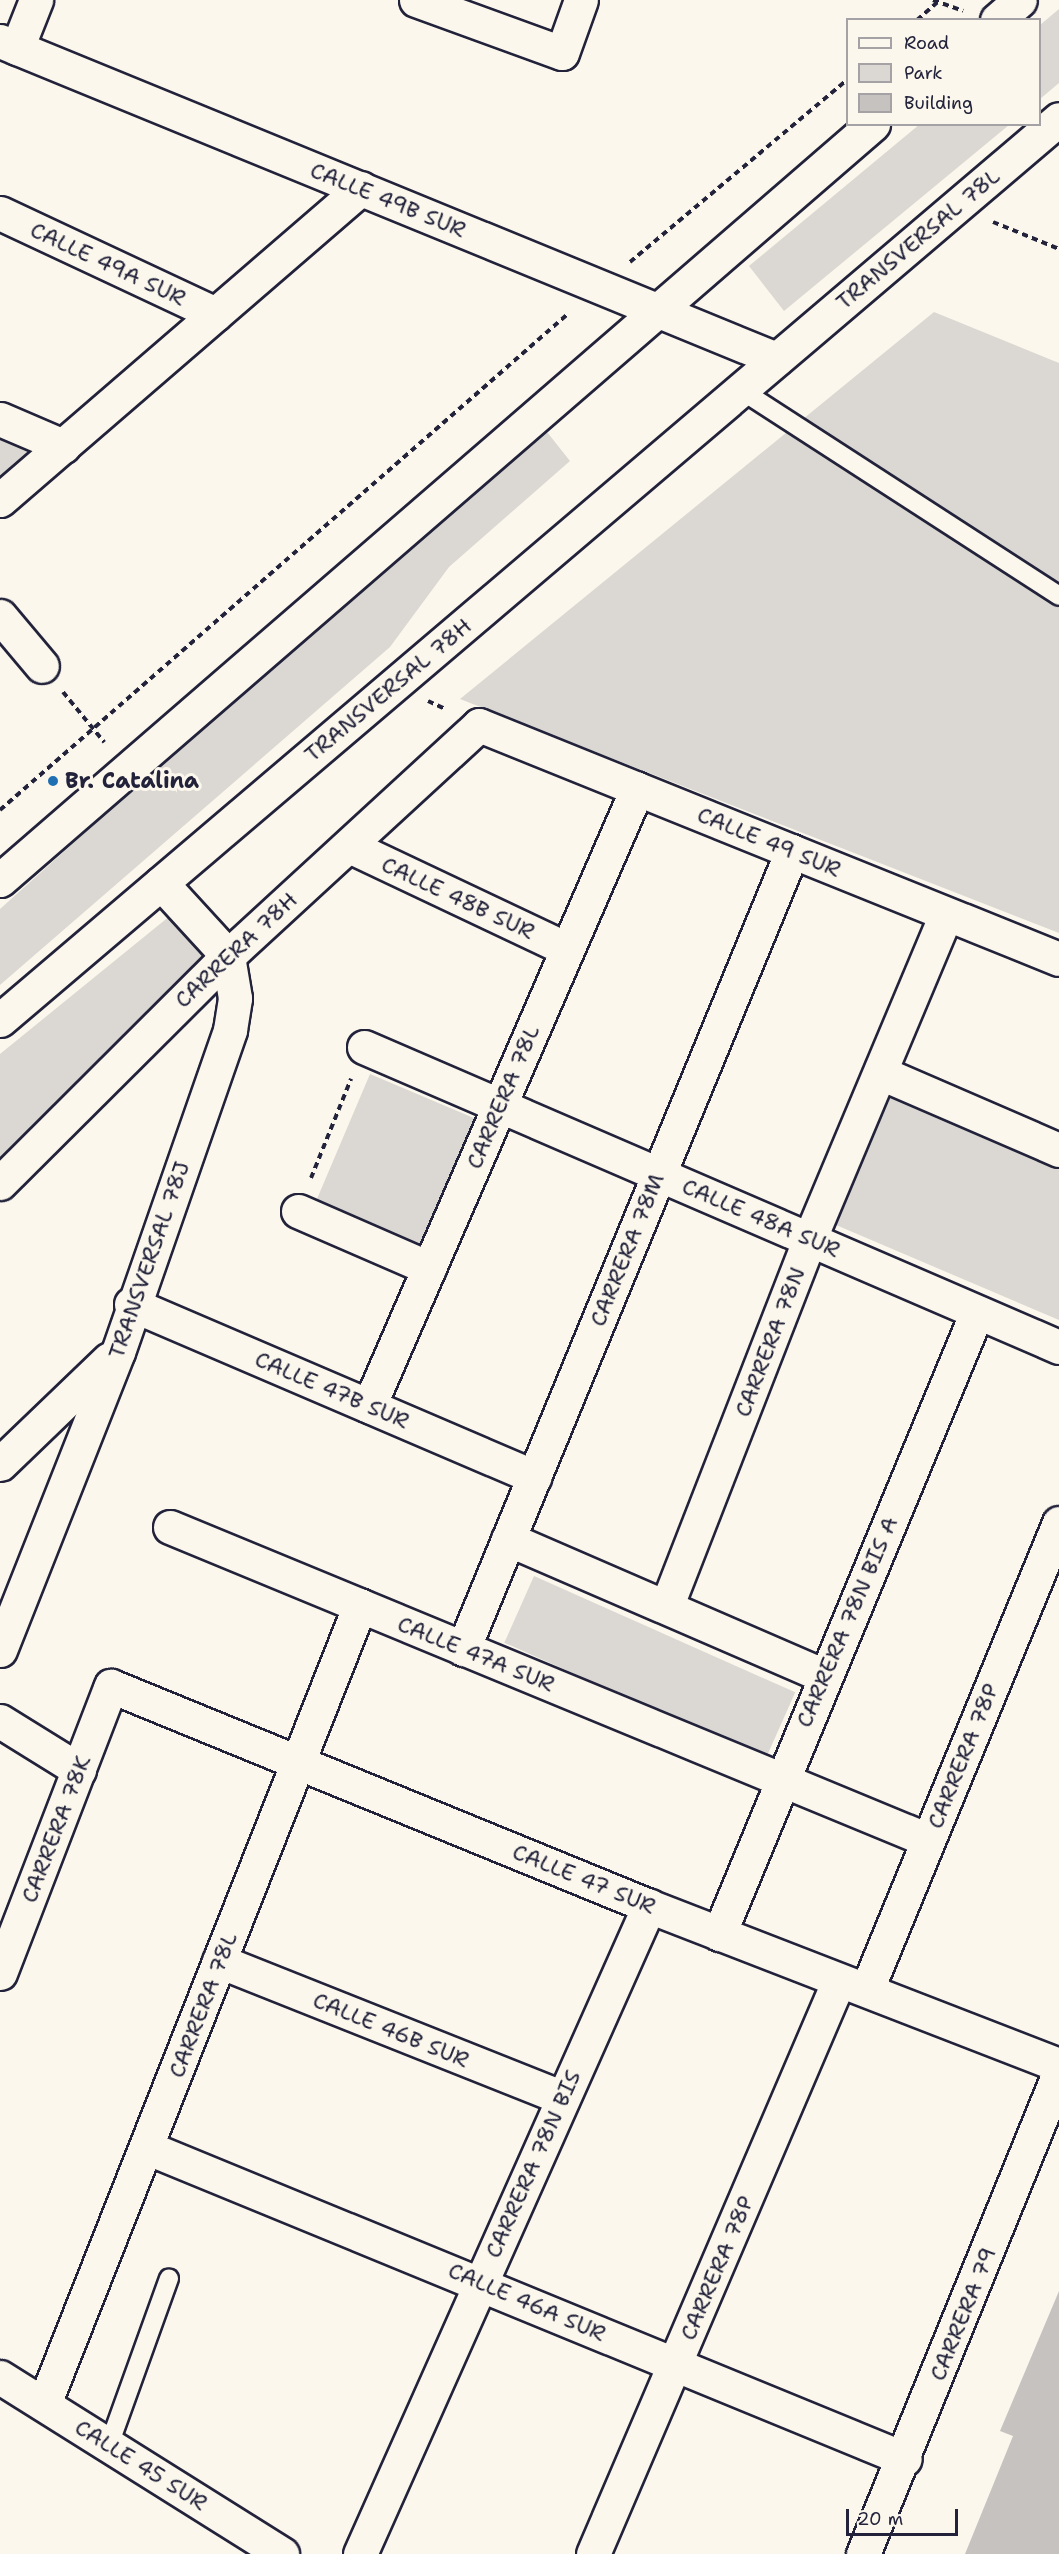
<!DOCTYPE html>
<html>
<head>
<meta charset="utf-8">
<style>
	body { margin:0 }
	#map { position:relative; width:1059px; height:2554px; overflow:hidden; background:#fbf7ec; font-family:"Shantell Sans",sans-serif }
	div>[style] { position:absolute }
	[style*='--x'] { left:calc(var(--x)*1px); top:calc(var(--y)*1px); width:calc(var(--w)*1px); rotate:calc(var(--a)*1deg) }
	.green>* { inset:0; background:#dbd8d3; transform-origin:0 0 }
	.building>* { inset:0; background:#c6c2c0 }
	.path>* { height:4px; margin-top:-2px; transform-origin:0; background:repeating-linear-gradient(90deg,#22223b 0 6px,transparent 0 10.5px) }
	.roads { filter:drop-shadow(2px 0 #22223b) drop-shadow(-2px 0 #22223b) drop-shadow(0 2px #22223b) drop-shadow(0 -2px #22223b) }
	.service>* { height:18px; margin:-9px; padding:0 9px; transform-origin:9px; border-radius:9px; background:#fbf7ec }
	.minor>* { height:33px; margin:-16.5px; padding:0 16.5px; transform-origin:16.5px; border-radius:16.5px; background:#fbf7ec }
	.tertiary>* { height:33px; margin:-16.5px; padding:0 16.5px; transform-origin:16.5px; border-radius:16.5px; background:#fbf7ec }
	.primary>* { height:33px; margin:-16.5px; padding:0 16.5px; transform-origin:16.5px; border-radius:16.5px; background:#fbf7ec }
	.dots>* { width:16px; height:16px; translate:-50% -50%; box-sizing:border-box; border:3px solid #fbf7ec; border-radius:50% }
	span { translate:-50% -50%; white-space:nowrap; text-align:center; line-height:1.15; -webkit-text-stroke:6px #fbf7ec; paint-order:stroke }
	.street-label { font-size:22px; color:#22223b }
	.poi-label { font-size:22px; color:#22223b; font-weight:700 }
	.left { translate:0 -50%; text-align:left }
	.legend { position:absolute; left:846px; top:18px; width:195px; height:108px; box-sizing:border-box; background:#fbf7ec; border:2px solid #a4a2a5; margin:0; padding:8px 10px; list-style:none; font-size:18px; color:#22223b }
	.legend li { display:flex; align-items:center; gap:12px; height:30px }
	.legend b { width:30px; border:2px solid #a4a2a5 }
	.scale { position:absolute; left:846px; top:2509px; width:112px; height:27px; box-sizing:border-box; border:3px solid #22223b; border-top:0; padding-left:8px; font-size:18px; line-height:21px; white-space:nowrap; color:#22223b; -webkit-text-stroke:4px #fbf7ec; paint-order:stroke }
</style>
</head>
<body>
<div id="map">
	<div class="green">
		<i style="clip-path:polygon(1059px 9px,1059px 83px,1040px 99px,1040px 25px)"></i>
		<i style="clip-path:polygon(920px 124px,1009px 125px,784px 311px,749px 266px)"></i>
		<i style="clip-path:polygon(934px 312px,1059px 363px,1059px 933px,460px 699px)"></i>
		<i style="clip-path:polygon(547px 432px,570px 461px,449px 567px,390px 647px,0 985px,0 909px,273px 664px)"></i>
		<i style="clip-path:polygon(0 437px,32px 450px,0 479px)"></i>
		<i style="clip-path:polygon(171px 915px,206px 954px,0 1157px,0 1054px)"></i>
		<i style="left:370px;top:1074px;width:114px;height:139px;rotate:23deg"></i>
		<i style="clip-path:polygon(886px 1091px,1059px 1165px,1059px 1320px,829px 1222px)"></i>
		<i style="left:534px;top:1576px;width:286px;height:73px;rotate:24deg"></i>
	</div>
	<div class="building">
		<i style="clip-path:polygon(1059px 2291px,1059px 2554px,965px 2554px,1013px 2436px,1000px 2431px)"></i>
	</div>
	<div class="path">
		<i style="--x:933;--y:0;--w:32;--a:20"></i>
		<i style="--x:917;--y:20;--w:30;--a:-41"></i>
		<i style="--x:993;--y:222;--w:71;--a:22.2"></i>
		<i style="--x:630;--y:262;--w:285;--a:-40"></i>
		<i style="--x:63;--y:692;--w:65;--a:50.6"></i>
		<i style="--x:428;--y:701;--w:17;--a:25"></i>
		<i style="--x:0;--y:810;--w:755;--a:-41.14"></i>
		<i style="--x:311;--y:1178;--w:107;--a:-68"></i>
	</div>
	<div class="roads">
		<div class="service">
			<i style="--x:741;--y:390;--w:379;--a:32.9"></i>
			<i style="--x:109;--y:2445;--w:177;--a:-70.2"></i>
		</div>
		<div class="minor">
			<i style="--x:416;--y:0;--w:155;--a:20"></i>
			<i style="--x:562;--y:53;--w:56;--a:-70.3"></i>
			<i style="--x:0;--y:41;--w:839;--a:22.28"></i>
			<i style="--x:17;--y:48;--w:52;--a:-68.4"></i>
			<i style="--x:0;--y:213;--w:238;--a:25.1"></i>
			<i style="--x:0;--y:419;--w:69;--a:23.2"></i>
			<i style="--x:0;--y:500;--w:477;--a:-40.8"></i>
			<i style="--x:0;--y:616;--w:65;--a:50"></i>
			<i style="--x:349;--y:846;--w:241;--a:25.3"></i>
			<i style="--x:364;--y:1047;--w:757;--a:23.35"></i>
			<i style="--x:881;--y:1073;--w:194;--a:23.4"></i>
			<i style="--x:0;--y:1183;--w:322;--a:-44.9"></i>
			<i style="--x:228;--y:956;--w:341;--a:-42.6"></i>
			<i style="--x:479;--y:725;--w:625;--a:21.97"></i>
			<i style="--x:298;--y:1211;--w:143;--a:23.5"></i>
			<i style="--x:131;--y:1304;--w:439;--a:23.2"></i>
			<i style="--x:369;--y:1406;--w:673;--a:-66.52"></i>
			<i style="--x:0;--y:1464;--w:151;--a:-43.9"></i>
			<i style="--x:170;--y:1527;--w:820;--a:22.44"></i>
			<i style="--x:508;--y:1539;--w:344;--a:23.4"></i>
			<i style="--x:667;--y:1605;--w:394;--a:-68.7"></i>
			<i style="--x:810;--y:1238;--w:351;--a:-67.2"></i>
			<i style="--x:463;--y:1649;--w:863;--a:-67.59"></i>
			<i style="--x:0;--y:1650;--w:321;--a:-68.4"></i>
			<i style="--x:118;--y:1352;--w:341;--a:-70.8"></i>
			<i style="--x:230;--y:1030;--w:32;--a:-81"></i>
			<i style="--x:235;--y:998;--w:43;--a:-99.5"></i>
			<i style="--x:228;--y:956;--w:99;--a:-132.5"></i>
			<i style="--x:0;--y:1721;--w:93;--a:31.8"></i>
			<i style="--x:719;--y:1934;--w:673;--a:-67.47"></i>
			<i style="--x:219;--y:1961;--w:370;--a:21.7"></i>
			<i style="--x:0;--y:1973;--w:308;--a:-68.9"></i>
			<i style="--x:111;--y:1686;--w:581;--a:22.24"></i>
			<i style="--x:649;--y:1906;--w:440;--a:21.2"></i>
			<i style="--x:867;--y:1989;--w:504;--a:-67.61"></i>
			<i style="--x:148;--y:2148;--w:818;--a:22.33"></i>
			<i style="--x:44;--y:2404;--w:859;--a:-68.42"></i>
			<i style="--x:360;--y:2554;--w:710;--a:-65.96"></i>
			<i style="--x:593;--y:2554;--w:624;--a:-66.8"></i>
		</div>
		<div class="tertiary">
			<i style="--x:0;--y:2377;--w:333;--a:32.1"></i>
			<i style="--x:863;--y:2554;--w:519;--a:-67.83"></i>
		</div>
		<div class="primary">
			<i style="--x:997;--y:20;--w:30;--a:-41"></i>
			<i style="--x:0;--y:880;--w:1155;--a:-40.89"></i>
			<i style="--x:0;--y:1020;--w:1390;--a:-40.39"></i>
		</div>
	</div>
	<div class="dots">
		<i style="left:53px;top:781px;background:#1f6fb2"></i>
	</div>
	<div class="street-label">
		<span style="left:388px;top:200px;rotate:22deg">CALLE 49B SUR</span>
		<span style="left:918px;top:239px;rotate:-40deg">TRANSVERSAL 78L</span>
		<span style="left:108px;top:264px;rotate:25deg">CALLE 49A SUR</span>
		<span style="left:388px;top:690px;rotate:-40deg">TRANSVERSAL 78H</span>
		<span style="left:769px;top:842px;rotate:22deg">CALLE 49 SUR</span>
		<span style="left:458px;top:898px;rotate:25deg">CALLE 48B SUR</span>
		<span style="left:236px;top:950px;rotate:-43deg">CARRERA 78H</span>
		<span style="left:503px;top:1097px;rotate:-67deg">CARRERA 78L</span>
		<span style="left:761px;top:1218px;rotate:23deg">CALLE 48A SUR</span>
		<span style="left:627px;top:1250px;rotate:-68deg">CARRERA 78M</span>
		<span style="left:149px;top:1260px;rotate:-71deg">TRANSVERSAL 78J</span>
		<span style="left:770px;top:1342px;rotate:-69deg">CARRERA 78N</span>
		<span style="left:332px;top:1390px;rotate:23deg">CALLE 47B SUR</span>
		<span style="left:847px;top:1622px;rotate:-67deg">CARRERA 78N BIS A</span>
		<span style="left:476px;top:1654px;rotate:22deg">CALLE 47A SUR</span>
		<span style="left:963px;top:1756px;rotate:-68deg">CARRERA 78P</span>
		<span style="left:56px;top:1829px;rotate:-69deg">CARRERA 78K</span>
		<span style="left:584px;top:1879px;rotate:22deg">CALLE 47 SUR</span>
		<span style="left:203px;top:2005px;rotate:-69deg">CARRERA 78L</span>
		<span style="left:391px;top:2030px;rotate:22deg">CALLE 46B SUR</span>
		<span style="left:533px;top:2164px;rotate:-66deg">CARRERA 78N BIS</span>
		<span style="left:717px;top:2268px;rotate:-67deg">CARRERA 78P</span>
		<span style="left:527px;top:2302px;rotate:23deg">CALLE 46A SUR</span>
		<span style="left:963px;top:2314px;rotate:-68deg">CARRERA 79</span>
		<span style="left:141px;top:2465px;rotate:32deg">CALLE 45 SUR</span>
	</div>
	<div class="poi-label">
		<span class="left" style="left:65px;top:781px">Br. Catalina</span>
	</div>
	<ul class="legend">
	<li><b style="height:8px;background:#fbf7ec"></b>Road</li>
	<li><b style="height:16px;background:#dbd8d3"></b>Park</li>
	<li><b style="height:16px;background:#c6c2c0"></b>Building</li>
	</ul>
	<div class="scale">20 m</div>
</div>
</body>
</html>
